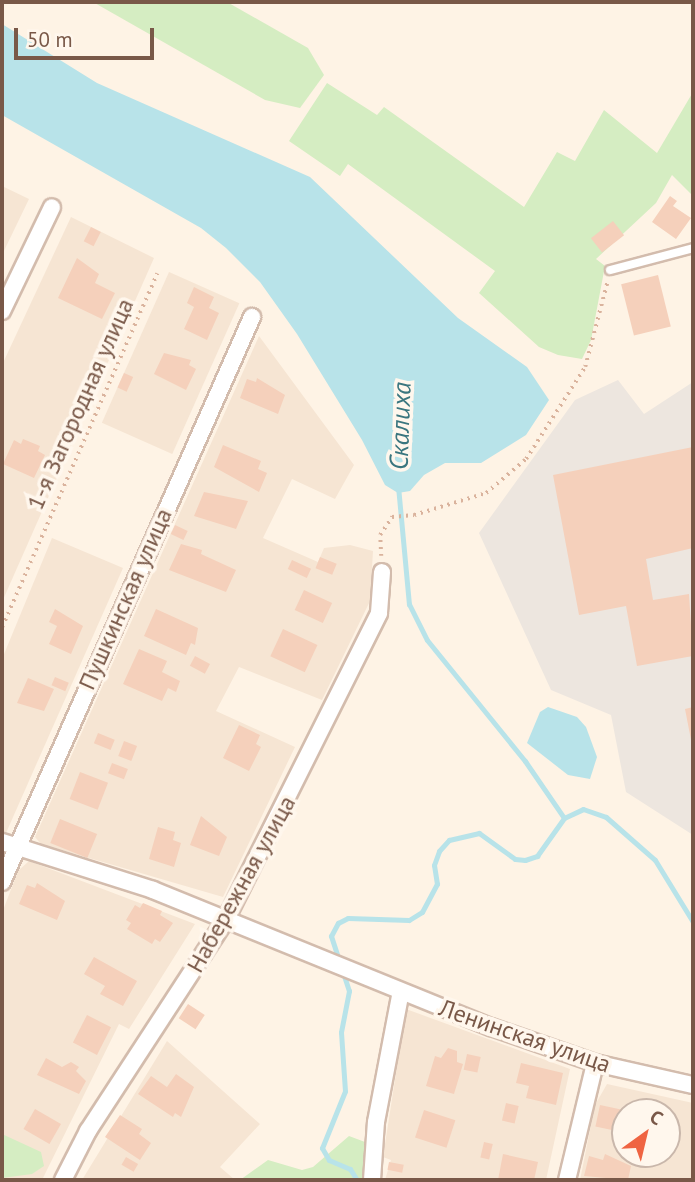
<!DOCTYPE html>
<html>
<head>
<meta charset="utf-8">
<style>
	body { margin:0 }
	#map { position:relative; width:695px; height:1182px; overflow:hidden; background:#fef3e5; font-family:"PT Sans",sans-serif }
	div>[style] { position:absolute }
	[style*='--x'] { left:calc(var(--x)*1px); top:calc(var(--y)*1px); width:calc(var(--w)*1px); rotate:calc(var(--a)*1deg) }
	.residential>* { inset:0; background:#f6e5d3; transform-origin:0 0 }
	.industrial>* { inset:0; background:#ede6df }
	.green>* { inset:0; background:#d5edc2 }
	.water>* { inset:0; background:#b8e3e9 }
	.stream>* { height:5px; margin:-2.5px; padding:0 2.5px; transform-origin:2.5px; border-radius:2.5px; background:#b8e3e9 }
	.building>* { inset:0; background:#f5d0bb; transform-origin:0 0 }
	.path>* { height:3.5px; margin-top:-1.75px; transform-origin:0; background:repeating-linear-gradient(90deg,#dab39d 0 2px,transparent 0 7px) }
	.roads { filter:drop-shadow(2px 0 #d3bcad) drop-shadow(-2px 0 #d3bcad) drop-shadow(0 2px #d3bcad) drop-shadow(0 -2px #d3bcad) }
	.service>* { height:8px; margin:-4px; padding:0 4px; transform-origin:4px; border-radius:4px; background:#fff }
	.minor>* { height:16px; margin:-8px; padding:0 8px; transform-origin:8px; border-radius:8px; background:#fff }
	span { translate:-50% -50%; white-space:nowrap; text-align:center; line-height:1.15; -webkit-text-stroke:7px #fff7ed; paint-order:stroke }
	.street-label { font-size:24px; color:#795848 }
	.water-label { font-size:26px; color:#3a767f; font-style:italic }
	.frame { position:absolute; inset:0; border:4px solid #795848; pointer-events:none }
	.north { position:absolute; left:611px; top:1098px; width:70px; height:70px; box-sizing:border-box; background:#fff7ed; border:2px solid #c9b7ab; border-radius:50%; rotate:34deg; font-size:19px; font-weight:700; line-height:28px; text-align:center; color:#795848 }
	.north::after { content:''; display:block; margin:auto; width:24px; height:32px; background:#ef6442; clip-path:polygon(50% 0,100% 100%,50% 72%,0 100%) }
	.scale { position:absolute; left:14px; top:28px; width:140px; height:32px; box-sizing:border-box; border:4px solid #795848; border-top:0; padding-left:9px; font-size:21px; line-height:24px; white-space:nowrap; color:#795848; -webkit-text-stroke:5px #fff7ed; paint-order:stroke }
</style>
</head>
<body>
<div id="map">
	<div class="residential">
		<i style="clip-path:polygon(2px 186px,29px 199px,2px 255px)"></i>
		<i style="clip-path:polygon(71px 217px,154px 258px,2px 602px,2px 365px)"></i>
		<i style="left:169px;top:272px;width:77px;height:165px;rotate:24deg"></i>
		<i style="clip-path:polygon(259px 336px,354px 465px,335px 499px,292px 479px,263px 538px,318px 562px,324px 548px,350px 545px,373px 551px,370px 601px,322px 700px,239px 667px,216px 711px,295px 747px,223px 897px,41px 844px,35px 837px)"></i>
		<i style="clip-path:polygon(52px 538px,123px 568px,6px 833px,2px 831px,2px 659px)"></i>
		<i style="clip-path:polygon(29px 861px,195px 924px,129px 1029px,119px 1024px,42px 1180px,2px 1180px,2px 913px,18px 871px)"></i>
		<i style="clip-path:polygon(406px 1009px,570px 1069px,546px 1180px,385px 1180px,391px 1160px,383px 1157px)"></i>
		<i style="clip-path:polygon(167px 1041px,260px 1124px,220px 1167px,235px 1180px,82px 1180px)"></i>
		<i style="clip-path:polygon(evenodd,607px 1084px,693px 1103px,693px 1180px,580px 1180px,595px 1105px,607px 1084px,625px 1112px,667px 1112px,667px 1154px,625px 1154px,625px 1112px)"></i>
	</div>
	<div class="industrial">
		<i style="clip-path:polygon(618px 380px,644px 414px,693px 382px,693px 835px,626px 792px,611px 715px,551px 690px,479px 533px,575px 400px)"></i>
	</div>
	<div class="green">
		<i style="clip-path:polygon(93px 2px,227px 2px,308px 48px,324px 75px,300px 108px,265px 100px)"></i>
		<i style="clip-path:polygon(327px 83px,377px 115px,384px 107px,524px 207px,557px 152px,575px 161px,604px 110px,657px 153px,693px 92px,693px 196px,672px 175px,656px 203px,596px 259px,605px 266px,591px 340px,582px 359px,558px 355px,539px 347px,479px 293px,495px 271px,348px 164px,340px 176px,289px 141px)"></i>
		<i style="clip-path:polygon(2px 1134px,41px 1152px,44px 1166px,32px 1174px,2px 1178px)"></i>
		<i style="clip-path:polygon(349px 1136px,365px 1142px,367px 1150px,362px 1180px,240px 1180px,268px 1160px,302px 1170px,313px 1167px)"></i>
	</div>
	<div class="water">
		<i style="clip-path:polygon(2px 24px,97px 83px,310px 177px,458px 318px,527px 367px,549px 400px,526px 435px,481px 463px,445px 463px,424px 475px,410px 491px,398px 493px,385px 485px,362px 440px,297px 334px,260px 282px,226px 248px,201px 228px,2px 115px)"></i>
		<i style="clip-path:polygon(548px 707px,577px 717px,586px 727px,597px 757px,590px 779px,568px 775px,527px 743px,540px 712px)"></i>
	</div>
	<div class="stream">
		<i style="--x:398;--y:486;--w:119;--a:84.7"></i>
		<i style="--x:409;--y:604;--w:40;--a:63.4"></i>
		<i style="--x:427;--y:640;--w:156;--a:51"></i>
		<i style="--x:525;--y:761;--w:69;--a:55.6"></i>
		<i style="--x:357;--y:1180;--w:13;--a:-122"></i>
		<i style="--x:350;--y:1169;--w:23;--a:-157"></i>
		<i style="--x:329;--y:1160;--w:14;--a:-120"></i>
		<i style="--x:322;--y:1148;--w:61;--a:-68"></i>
		<i style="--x:345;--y:1091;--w:59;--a:-93.9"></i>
		<i style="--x:341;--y:1032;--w:42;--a:-79"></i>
		<i style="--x:349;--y:991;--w:58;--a:-108.1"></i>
		<i style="--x:331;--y:936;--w:15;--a:-62"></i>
		<i style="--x:338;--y:923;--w:11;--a:-27"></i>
		<i style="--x:348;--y:918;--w:61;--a:1.9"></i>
		<i style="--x:409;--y:920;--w:15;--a:-32"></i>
		<i style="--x:422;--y:912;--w:32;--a:-62"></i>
		<i style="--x:437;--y:884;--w:19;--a:-99"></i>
		<i style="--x:434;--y:865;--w:15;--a:-70"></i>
		<i style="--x:439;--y:851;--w:15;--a:-48"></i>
		<i style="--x:449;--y:840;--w:31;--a:-13"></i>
		<i style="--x:479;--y:833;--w:44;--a:35.8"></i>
		<i style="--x:515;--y:859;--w:10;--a:6"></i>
		<i style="--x:525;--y:860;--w:13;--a:-18"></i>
		<i style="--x:537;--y:856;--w:47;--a:-54.6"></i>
		<i style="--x:564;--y:818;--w:21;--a:-25"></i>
		<i style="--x:583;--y:809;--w:24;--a:19"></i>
		<i style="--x:606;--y:817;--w:65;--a:41.3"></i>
		<i style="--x:655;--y:860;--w:73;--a:58.5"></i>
	</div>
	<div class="building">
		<i style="clip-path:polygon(670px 196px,677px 201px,673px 206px,691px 218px,676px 239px,652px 222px)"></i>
		<i style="left:613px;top:221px;width:18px;height:28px;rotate:52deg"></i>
		<i style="left:91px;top:227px;width:11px;height:16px;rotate:27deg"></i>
		<i style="clip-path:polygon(77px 258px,99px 274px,95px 283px,115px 293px,102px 319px,58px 298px)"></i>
		<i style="left:658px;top:275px;width:53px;height:38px;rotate:76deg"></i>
		<i style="clip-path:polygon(194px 287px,214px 297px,209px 308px,219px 313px,207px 340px,184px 329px,194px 307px,187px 303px)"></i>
		<i style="clip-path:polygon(164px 353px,191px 360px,189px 365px,196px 369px,186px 390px,154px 374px)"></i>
		<i style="left:124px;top:373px;width:10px;height:16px;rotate:24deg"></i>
		<i style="clip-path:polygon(257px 378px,285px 395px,278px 414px,240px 398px,247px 379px,256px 382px)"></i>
		<i style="clip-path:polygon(23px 439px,40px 446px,38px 451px,45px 455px,34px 478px,3px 464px,14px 440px,21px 444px)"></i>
		<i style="clip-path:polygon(223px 445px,261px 461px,258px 469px,267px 473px,259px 492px,214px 467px)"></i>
		<i style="clip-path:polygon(693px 447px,693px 548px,646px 559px,653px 600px,689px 594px,693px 656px,637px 666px,626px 606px,579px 615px,553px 475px)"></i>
		<i style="clip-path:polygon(204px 492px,248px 501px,236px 529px,194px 516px)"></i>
		<i style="left:175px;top:525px;width:14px;height:10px;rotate:25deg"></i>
		<i style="clip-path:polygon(181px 544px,202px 550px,201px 554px,236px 570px,226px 592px,169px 570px)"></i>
		<i style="left:320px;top:557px;width:18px;height:12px;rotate:22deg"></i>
		<i style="left:292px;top:560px;width:21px;height:10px;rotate:25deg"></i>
		<i style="left:304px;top:590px;width:31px;height:22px;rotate:25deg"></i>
		<i style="clip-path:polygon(55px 609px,83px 626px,71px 654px,49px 644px,57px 626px,49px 622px)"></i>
		<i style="clip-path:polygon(156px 609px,198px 628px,195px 645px,191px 643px,186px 655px,144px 636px)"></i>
		<i style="left:283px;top:629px;width:38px;height:30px;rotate:25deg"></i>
		<i style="clip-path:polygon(139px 649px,167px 661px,162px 672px,180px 681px,176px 692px,168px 688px,162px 701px,123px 684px)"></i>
		<i style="left:195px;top:656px;width:17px;height:11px;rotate:28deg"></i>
		<i style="left:55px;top:677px;width:15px;height:9px;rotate:23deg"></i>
		<i style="clip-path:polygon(28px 678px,54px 689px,44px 711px,17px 703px)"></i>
		<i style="clip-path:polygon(693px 707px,693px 744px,692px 745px,685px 709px)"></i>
		<i style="clip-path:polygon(239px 725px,260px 735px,256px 744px,261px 747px,249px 771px,223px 758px)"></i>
		<i style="left:98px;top:733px;width:18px;height:11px;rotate:22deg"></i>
		<i style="left:124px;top:741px;width:14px;height:16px;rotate:21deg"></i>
		<i style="left:112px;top:763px;width:17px;height:11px;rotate:21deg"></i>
		<i style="left:80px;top:772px;width:30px;height:29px;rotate:21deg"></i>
		<i style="clip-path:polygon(201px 816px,227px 837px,219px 856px,190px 845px)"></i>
		<i style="left:60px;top:819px;width:40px;height:26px;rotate:22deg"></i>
		<i style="clip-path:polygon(158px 827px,175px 832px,173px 840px,181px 843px,174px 867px,149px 859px)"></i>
		<i style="clip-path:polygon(37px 883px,65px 901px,57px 920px,19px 904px,27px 885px,35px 888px)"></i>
		<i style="clip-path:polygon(143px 903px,162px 911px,160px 915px,173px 923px,160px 942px,155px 939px,152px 944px,127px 929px,131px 923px,126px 920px,135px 905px,140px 908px)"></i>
		<i style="clip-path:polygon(94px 957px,137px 981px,123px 1006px,100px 994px,105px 986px,84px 974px)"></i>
		<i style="left:188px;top:1004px;width:20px;height:17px;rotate:33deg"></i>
		<i style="left:87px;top:1015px;width:27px;height:31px;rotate:27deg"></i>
		<i style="clip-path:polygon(448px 1048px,457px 1051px,457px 1062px,463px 1064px,454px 1094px,426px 1086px,435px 1056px,441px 1058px)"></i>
		<i style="left:467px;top:1054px;width:14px;height:16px;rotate:12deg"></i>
		<i style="clip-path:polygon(46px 1058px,62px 1067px,71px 1062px,79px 1067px,76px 1071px,86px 1081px,79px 1094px,37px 1075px)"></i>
		<i style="clip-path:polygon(521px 1063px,563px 1073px,556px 1105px,526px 1098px,529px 1086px,516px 1083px)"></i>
		<i style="clip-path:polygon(176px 1074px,194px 1087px,181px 1117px,175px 1113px,173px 1117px,138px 1094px,151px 1076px,167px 1087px)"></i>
		<i style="left:506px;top:1103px;width:13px;height:18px;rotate:13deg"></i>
		<i style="left:600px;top:1105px;width:24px;height:22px;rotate:12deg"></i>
		<i style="left:35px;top:1109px;width:30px;height:23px;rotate:30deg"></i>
		<i style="left:424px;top:1110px;width:33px;height:29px;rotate:18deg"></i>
		<i style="clip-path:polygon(120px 1115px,142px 1129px,139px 1134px,151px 1143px,140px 1160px,105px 1137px)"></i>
		<i style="left:484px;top:1142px;width:9px;height:16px;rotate:13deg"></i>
		<i style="clip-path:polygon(503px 1154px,538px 1162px,534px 1180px,498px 1180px)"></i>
		<i style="clip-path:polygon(605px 1154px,631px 1166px,628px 1180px,584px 1176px,589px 1156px,603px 1160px)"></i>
		<i style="left:126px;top:1157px;width:14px;height:9px;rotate:30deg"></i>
		<i style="left:389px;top:1162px;width:15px;height:8px;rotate:11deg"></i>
	</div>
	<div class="path">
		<i style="--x:381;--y:556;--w:21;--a:-93"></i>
		<i style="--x:380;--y:535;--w:22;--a:-56"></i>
		<i style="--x:392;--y:517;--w:22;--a:-5"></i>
		<i style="--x:414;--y:515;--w:75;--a:-17"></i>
		<i style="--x:486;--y:493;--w:52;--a:-40.4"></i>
		<i style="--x:526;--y:459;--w:109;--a:-57.3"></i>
		<i style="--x:585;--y:367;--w:87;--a:-75.3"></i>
		<i style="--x:2;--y:627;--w:386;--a:-66.3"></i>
	</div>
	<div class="roads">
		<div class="service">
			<i style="--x:610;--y:270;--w:86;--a:-14.8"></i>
		</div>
		<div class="minor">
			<i style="--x:2;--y:311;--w:115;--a:-64.3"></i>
			<i style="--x:2;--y:842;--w:158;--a:17.6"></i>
			<i style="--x:153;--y:890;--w:365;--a:22.1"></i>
			<i style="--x:491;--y:1027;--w:110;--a:19.1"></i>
			<i style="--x:595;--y:1063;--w:100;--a:12.7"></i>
			<i style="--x:2;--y:882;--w:618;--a:-66.13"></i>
			<i style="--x:63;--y:1180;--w:55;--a:-63"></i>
			<i style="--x:88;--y:1131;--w:253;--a:-56.9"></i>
			<i style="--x:226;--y:919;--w:342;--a:-63.4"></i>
			<i style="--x:379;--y:613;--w:41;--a:-85.8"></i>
			<i style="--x:372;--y:1180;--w:58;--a:-86.1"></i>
			<i style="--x:376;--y:1122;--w:133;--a:-79.2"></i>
			<i style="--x:567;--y:1180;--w:120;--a:-76.5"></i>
		</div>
	</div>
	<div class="street-label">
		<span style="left:80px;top:404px;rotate:-66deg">1-я Загородная улица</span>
		<span style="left:125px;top:599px;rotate:-66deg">Пушкинская улица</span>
		<span style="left:241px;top:884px;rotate:-61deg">Набережная улица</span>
		<span style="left:525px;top:1036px;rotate:19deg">Ленинская улица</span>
	</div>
	<div class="water-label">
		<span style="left:400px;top:426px;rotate:-88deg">Скалиха</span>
	</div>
	<div class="frame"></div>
	<div class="north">С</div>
	<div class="scale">50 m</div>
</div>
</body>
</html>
